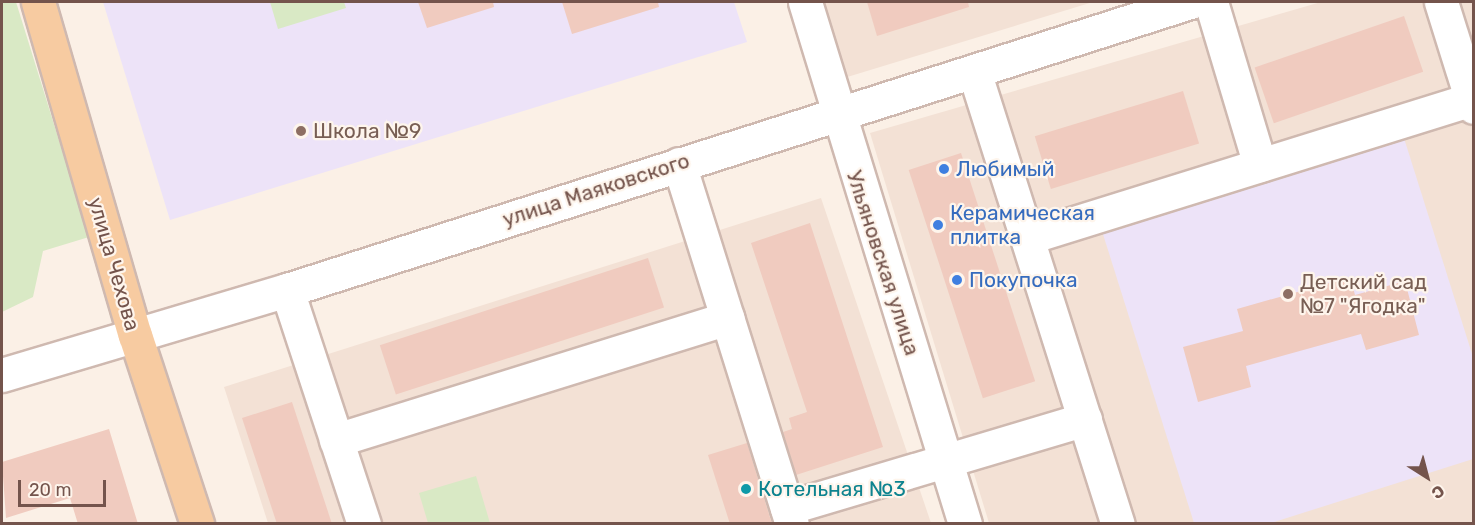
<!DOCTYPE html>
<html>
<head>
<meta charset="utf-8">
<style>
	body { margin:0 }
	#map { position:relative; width:1475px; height:525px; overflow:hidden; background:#fbf0e6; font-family:Rubik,sans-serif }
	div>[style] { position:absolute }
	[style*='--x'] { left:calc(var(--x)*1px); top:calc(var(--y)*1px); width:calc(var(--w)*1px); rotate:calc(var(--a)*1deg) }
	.residential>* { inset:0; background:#f3e1d5 }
	.education>* { inset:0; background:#ede3f8 }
	.green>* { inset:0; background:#d9e9c5 }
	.building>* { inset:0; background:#f0cbbf; transform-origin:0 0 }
	.roads { filter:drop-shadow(2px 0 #cfb9b0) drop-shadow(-2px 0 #cfb9b0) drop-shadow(0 2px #cfb9b0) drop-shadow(0 -2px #cfb9b0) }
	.minor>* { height:33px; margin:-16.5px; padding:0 16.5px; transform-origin:16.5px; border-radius:16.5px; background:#fff }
	.major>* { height:33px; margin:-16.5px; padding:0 16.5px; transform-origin:16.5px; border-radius:16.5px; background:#f7cba1 }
	.dots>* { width:16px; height:16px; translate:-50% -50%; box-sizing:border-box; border:3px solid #fef5ec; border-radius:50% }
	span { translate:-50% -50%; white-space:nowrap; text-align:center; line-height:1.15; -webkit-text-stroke:4.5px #fef5ec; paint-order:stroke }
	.education-label { font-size:21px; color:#785e54 }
	.left { translate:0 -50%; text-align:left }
	.shop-label { font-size:21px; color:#366cbe }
	.street-label { font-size:21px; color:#74544c }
	.culture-label { font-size:21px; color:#0d838f }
	.frame { position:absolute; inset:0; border:3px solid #74544c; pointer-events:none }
	.north { position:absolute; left:1397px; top:447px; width:60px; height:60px; -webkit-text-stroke:4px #fef5ec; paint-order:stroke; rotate:144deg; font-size:16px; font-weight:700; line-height:24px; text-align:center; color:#74544c }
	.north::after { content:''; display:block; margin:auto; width:21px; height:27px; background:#74544c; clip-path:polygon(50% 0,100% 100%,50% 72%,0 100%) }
	.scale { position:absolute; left:18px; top:480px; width:88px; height:27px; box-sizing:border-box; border:3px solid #74544c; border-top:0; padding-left:8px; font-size:18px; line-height:21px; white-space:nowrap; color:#74544c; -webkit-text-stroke:4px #fef5ec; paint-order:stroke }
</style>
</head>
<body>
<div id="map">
	<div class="residential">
		<i style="clip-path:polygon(821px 2px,1093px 2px,844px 78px)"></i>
		<i style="clip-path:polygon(1321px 2px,1473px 2px,1473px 523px,989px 523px,870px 133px)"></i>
		<i style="clip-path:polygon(821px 198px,931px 523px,268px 523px,224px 387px)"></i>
	</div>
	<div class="education">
		<i style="clip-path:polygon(103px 2px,734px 2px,747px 42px,170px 220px)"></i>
		<i style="clip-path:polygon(1403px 135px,1473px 357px,1473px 459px,1271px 523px,1194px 523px,1102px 231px)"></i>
	</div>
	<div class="green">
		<i style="clip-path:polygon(2px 2px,16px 2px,89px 237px,43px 251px,33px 297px,2px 312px)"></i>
		<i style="clip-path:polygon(270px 2px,344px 2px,346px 8px,278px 29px)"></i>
		<i style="clip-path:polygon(476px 476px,490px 523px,428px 523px,419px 493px)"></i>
	</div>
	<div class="building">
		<i style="clip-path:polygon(418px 2px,493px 2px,494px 7px,427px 28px)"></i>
		<i style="clip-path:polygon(562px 2px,658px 2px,659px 7px,572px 34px)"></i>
		<i style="clip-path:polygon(867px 2px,968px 2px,969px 7px,877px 36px)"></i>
		<i style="left:1404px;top:16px;width:59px;height:158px;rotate:71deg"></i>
		<i style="left:1183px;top:91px;width:55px;height:155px;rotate:73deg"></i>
		<i style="left:961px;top:153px;width:240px;height:55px;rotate:72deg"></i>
		<i style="clip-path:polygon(810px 223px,883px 447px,796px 475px,783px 432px,792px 429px,789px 418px,807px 412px,751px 243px)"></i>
		<i style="left:648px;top:258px;width:52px;height:282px;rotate:72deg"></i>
		<i style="clip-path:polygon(1350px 277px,1355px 295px,1405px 281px,1419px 335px,1366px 350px,1361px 334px,1246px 366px,1251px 387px,1198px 402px,1183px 347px,1243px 331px,1237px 309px)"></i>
		<i style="clip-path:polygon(292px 402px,332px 524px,277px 524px,242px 418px)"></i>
		<i style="clip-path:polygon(109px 429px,138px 524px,78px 524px,70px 498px,6px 518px,2px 462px)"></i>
		<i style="clip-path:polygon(747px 443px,772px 524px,730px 524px,708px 455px)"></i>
	</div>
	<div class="roads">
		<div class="minor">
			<i style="--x:805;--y:2;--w:546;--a:72.96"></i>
			<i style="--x:1211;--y:2;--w:170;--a:73.3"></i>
			<i style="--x:1441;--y:2;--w:110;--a:72.6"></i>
			<i style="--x:974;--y:71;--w:475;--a:72.4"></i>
			<i style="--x:679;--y:164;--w:377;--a:72.6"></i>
			<i style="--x:1029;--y:237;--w:463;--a:-17.3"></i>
			<i style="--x:287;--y:290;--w:246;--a:71.8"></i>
			<i style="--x:2;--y:375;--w:297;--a:-16.6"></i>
			<i style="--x:287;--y:290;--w:948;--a:-17.69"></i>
			<i style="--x:336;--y:440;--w:410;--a:-17.3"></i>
			<i style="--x:787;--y:508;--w:311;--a:-16.6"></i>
		</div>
		<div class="major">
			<i style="--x:38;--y:2;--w:347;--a:73.8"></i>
			<i style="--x:135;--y:335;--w:199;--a:71.8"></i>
		</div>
	</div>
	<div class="dots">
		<i style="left:301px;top:131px;background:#8d6e63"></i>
		<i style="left:944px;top:169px;background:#3f7fe0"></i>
		<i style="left:938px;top:225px;background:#3f7fe0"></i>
		<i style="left:957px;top:280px;background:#3f7fe0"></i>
		<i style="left:1288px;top:294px;background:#8d6e63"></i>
		<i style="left:746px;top:489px;background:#0f9aa8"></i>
	</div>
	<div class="education-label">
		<span class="left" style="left:313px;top:131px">Школа №9</span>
		<span class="left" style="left:1300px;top:294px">Детский сад<br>№7 "Ягодка"</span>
	</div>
	<div class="shop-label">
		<span class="left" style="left:956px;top:169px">Любимый</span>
		<span class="left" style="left:950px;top:225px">Керамическая<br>плитка</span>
		<span class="left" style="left:969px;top:280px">Покупочка</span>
	</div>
	<div class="street-label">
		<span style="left:596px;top:190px;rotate:-18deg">улица Маяковского</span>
		<span style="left:883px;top:263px;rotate:72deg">Ульяновская улица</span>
		<span style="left:114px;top:264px;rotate:74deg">улица Чехова</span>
	</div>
	<div class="culture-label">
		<span class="left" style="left:758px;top:489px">Котельная №3</span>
	</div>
	<div class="frame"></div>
	<div class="north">С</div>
	<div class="scale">20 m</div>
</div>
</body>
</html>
